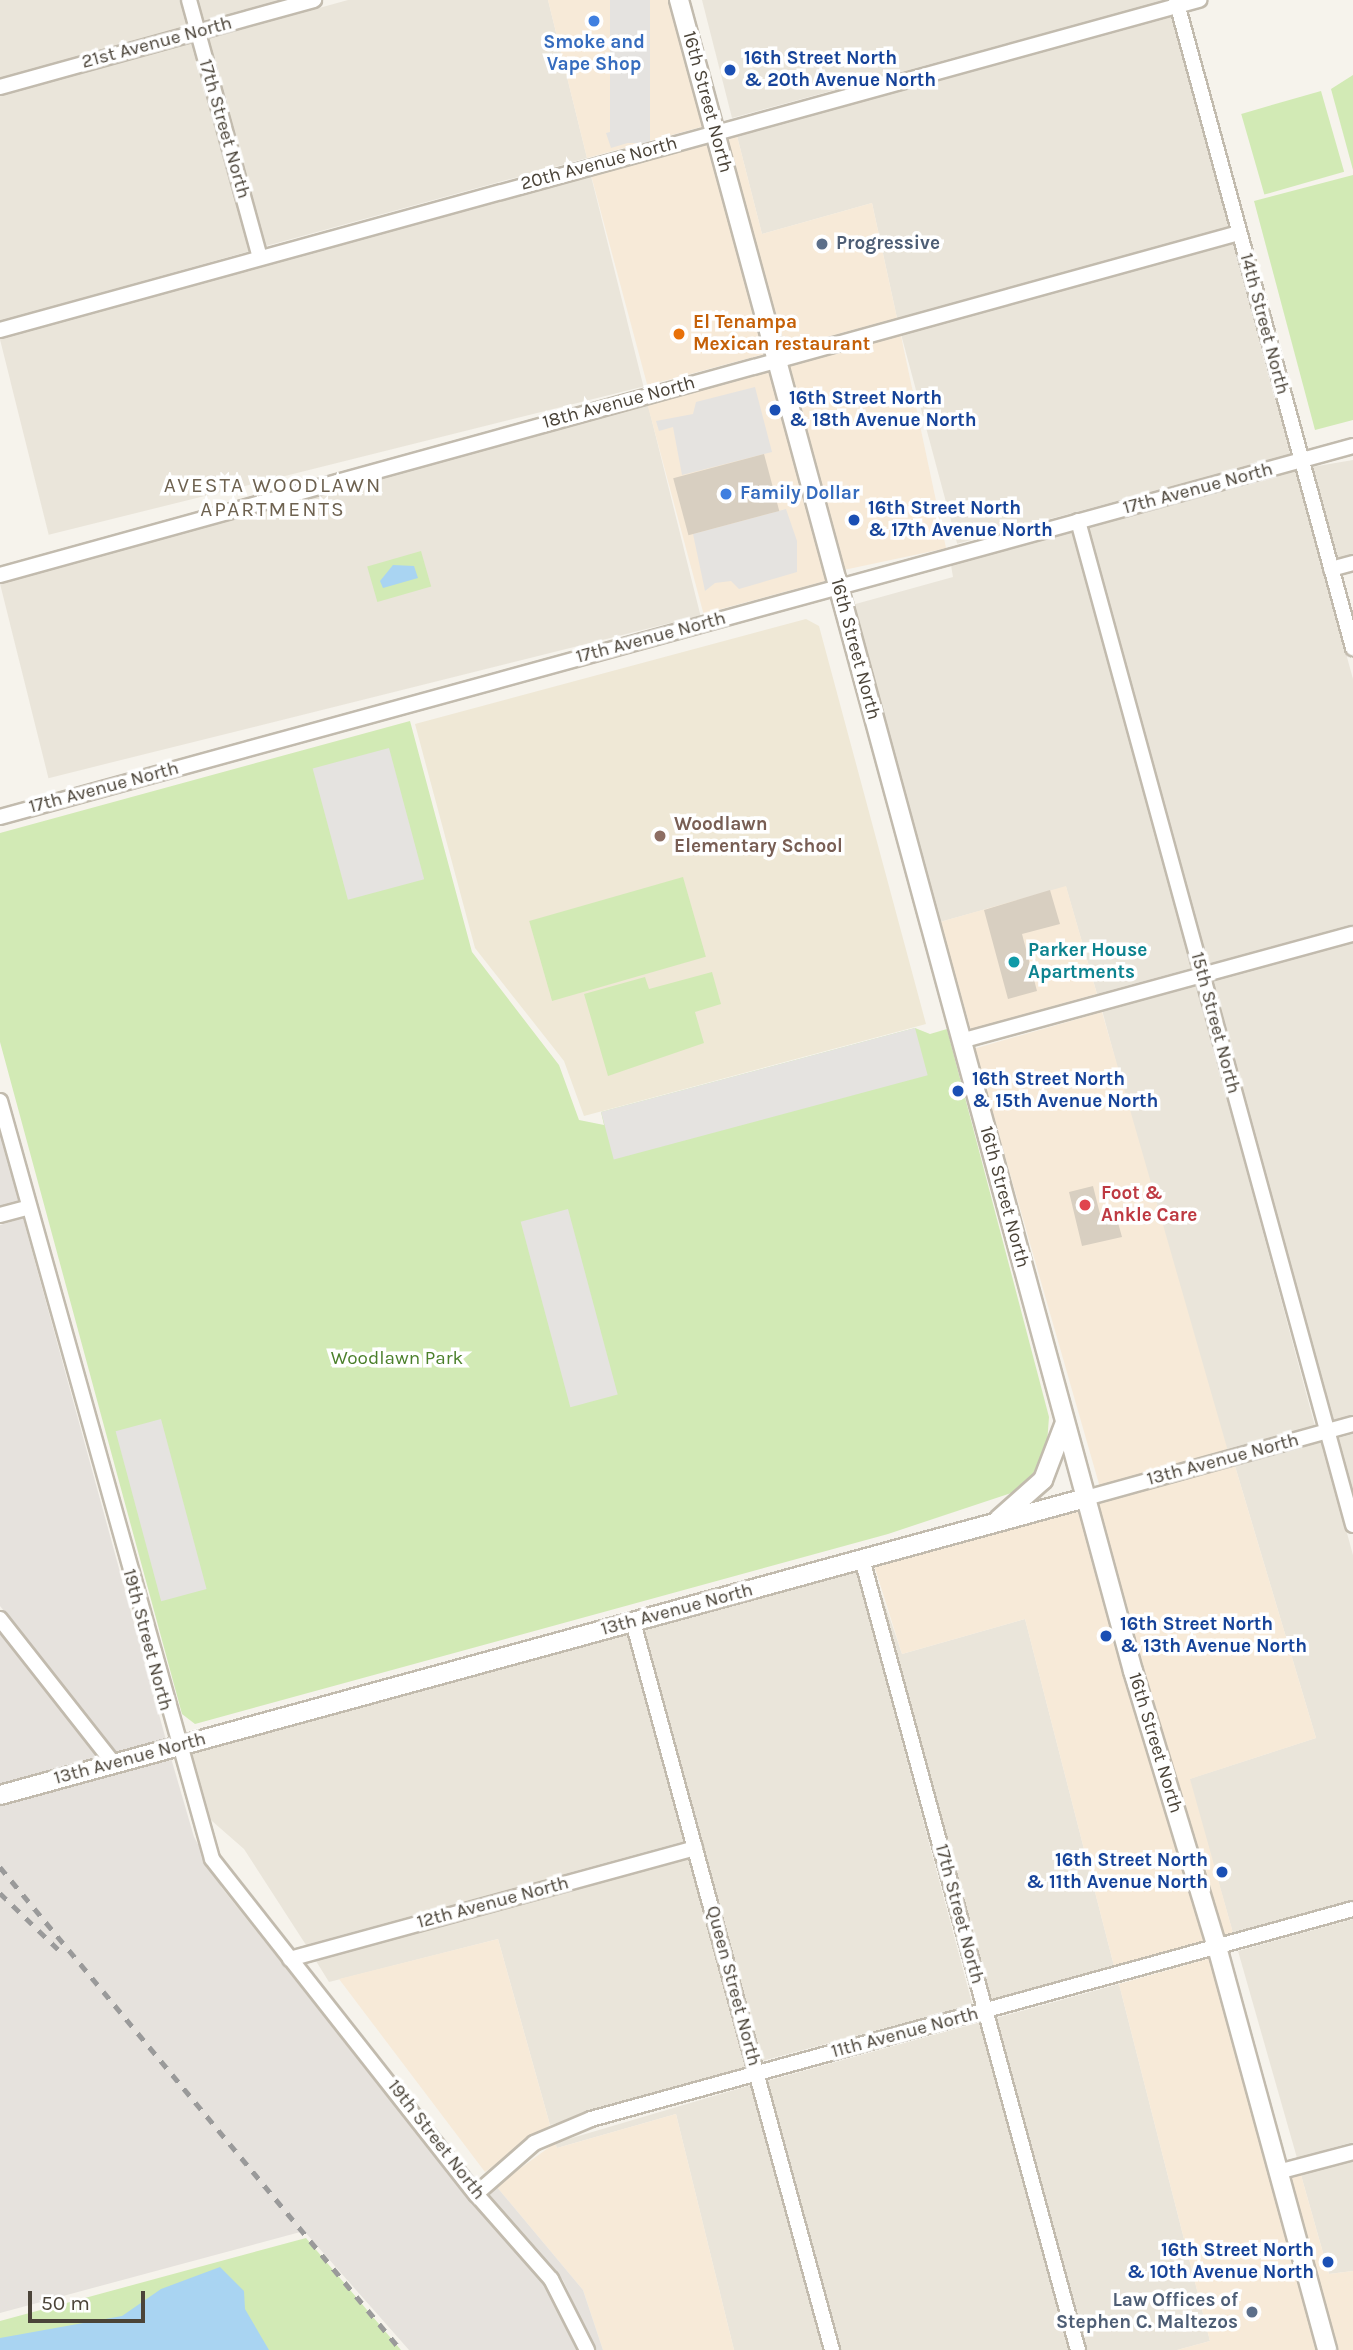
<!DOCTYPE html>
<html>
<head>
<meta charset="utf-8">
<style>
	body { margin:0 }
	#map { position:relative; width:1353px; height:2350px; overflow:hidden; background:#f6f3ec; font-family:Karla,sans-serif }
	div>[style] { position:absolute }
	[style*='--x'] { left:calc(var(--x)*1px); top:calc(var(--y)*1px); width:calc(var(--w)*1px); rotate:calc(var(--a)*1deg) }
	.residential>* { inset:0; background:#eae5da; transform-origin:0 0 }
	.commercial>* { inset:0; background:#f7ead8; transform-origin:0 0 }
	.industrial>* { inset:0; background:#e6e2dd }
	.education>* { inset:0; background:#efe8d6 }
	.green>* { inset:0; background:#d2eab5; transform-origin:0 0 }
	.parking>* { inset:0; background:#e5e3e0; transform-origin:0 0 }
	.water>* { inset:0; background:#a9d4f2 }
	.building>* { inset:0; background:#d8cfc1; transform-origin:0 0 }
	.roads { filter:drop-shadow(2px 0 #c2bbae) drop-shadow(-2px 0 #c2bbae) drop-shadow(0 2px #c2bbae) drop-shadow(0 -2px #c2bbae) }
	.minor>* { height:14px; margin:-7px; padding:0 7px; transform-origin:7px; border-radius:7px; background:#fff }
	.tertiary>* { height:18px; margin:-9px; padding:0 9px; transform-origin:9px; border-radius:9px; background:#fff }
	.rail>* { height:4.5px; margin-top:-2.25px; transform-origin:0; background:repeating-linear-gradient(90deg,#9a9a9a 0 9px,transparent 0 18px) }
	.dots>* { width:19px; height:19px; translate:-50% -50%; box-sizing:border-box; border:4px solid #fff; border-radius:50% }
	span { translate:-50% -50%; white-space:nowrap; text-align:center; line-height:1.15; -webkit-text-stroke:7px #fff; paint-order:stroke }
	.street-label { font-size:19px; color:#4b4439 }
	.shop-label { font-size:19px; color:#366cbe; font-weight:700 }
	.left { translate:0 -50%; text-align:left }
	.transit-label { font-size:19px; color:#164399; font-weight:700 }
	.right { translate:-100% -50%; text-align:right }
	.service-label { font-size:19px; color:#4e5e75; font-weight:700 }
	.food-label { font-size:19px; color:#c56008; font-weight:700 }
	.education-label { font-size:19px; color:#785e54; font-weight:700 }
	.culture-label { font-size:19px; color:#0d838f; font-weight:700 }
	.health-label { font-size:19px; color:#be3a42; font-weight:700 }
	.park-label { font-size:19px; color:#4a7f2a }
	.neighbourhood-label { font-size:21px; color:#6e6250; letter-spacing:2px }
	.scale { position:absolute; left:28px; top:2291px; width:117px; height:32px; box-sizing:border-box; border:4px solid #4b4439; border-top:0; padding-left:9px; font-size:21px; line-height:24px; white-space:nowrap; color:#4b4439; -webkit-text-stroke:5px #fff; paint-order:stroke }
</style>
</head>
<body>
<div id="map">
	<div class="residential">
		<i style="clip-path:polygon(0 0,180px 0,187px 26px,0 78px)"></i>
		<i style="clip-path:polygon(197px 0,280px 0,202px 21px)"></i>
		<i style="clip-path:polygon(348px 0,548px 0,587px 158px,266px 246px,207px 39px)"></i>
		<i style="clip-path:polygon(702px 0,1166px 0,732px 118px)"></i>
		<i style="clip-path:polygon(1172px 17px,1229px 227px,897px 318px,872px 203px,762px 234px,737px 136px)"></i>
		<i style="clip-path:polygon(192px 43px,250px 251px,0 321px,0 96px)"></i>
		<i style="left:591px;top:176px;width:217px;height:613px;rotate:76deg"></i>
		<i style="left:1234px;top:244px;width:218px;height:345px;rotate:75deg"></i>
		<i style="left:648px;top:405px;width:217px;height:672px;rotate:76deg"></i>
		<i style="clip-path:polygon(1353px 460px,1353px 554px,1337px 558px,1312px 467px)"></i>
		<i style="clip-path:polygon(1296px 471px,1353px 679px,1353px 924px,1208px 964px,1088px 528px)"></i>
		<i style="clip-path:polygon(1073px 532px,1192px 968px,1097px 994px,1066px 887px,940px 922px,852px 605px,953px 577px,951px 565px)"></i>
		<i style="clip-path:polygon(1353px 943px,1353px 1415px,1333px 1421px,1213px 981px)"></i>
		<i style="left:1197px;top:986px;width:455px;height:98px;rotate:75deg"></i>
		<i style="clip-path:polygon(1353px 1434px,1353px 1494px,1338px 1438px)"></i>
		<i style="clip-path:polygon(1322px 1442px,1353px 1555px,1353px 1900px,1233px 1933px,1189px 1779px,1316px 1738px,1235px 1466px)"></i>
		<i style="clip-path:polygon(872px 1566px,902px 1654px,1025px 1619px,1114px 1966px,991px 2000px)"></i>
		<i style="left:856px;top:1570px;width:450px;height:221px;rotate:75deg"></i>
		<i style="clip-path:polygon(627px 1633px,685px 1841px,306px 1945px,244px 1849px,204px 1814px,189px 1753px)"></i>
		<i style="clip-path:polygon(689px 1859px,746px 2068px,550px 2125px,498px 1939px,329px 1982px,316px 1961px)"></i>
		<i style="clip-path:polygon(1353px 1919px,1353px 2142px,1297px 2158px,1238px 1951px)"></i>
		<i style="clip-path:polygon(1119px 1984px,1210px 2341px,1177px 2350px,1087px 2350px,996px 2018px)"></i>
		<i style="clip-path:polygon(980px 2022px,1070px 2350px,841px 2350px,767px 2081px)"></i>
		<i style="clip-path:polygon(751px 2085px,824px 2350px,734px 2350px,676px 2114px,557px 2148px,555px 2143px)"></i>
		<i style="clip-path:polygon(1353px 2161px,1353px 2271px,1329px 2274px,1301px 2175px)"></i>
	</div>
	<div class="commercial">
		<i style="clip-path:polygon(548px 0,671px 0,705px 126px,587px 158px)"></i>
		<i style="clip-path:polygon(737px 136px,762px 234px,872px 203px,897px 318px,782px 349px,725px 139px)"></i>
		<i style="left:710px;top:144px;width:217px;height:123px;rotate:75deg"></i>
		<i style="left:901px;top:336px;width:217px;height:118px;rotate:78deg"></i>
		<i style="left:771px;top:371px;width:217px;height:128px;rotate:75deg"></i>
		<i style="left:1066px;top:886px;width:112px;height:131px;rotate:74deg"></i>
		<i style="left:1102px;top:1012px;width:455px;height:133px;rotate:74deg"></i>
		<i style="clip-path:polygon(1235px 1466px,1316px 1738px,1190px 1779px,1233px 1933px,1222px 1936px,1096px 1504px)"></i>
		<i style="clip-path:polygon(1080px 1509px,1206px 1941px,1114px 1966px,1025px 1619px,902px 1654px,874px 1565px)"></i>
		<i style="clip-path:polygon(498px 1939px,550px 2125px,485px 2172px,339px 1979px)"></i>
		<i style="clip-path:polygon(1211px 1958px,1319px 2350px,1177px 2350px,1210px 2341px,1119px 1984px)"></i>
		<i style="clip-path:polygon(676px 2114px,734px 2350px,603px 2350px,583px 2290px,496px 2186px,555px 2143px,557px 2148px)"></i>
		<i style="clip-path:polygon(1301px 2175px,1329px 2274px,1353px 2271px,1353px 2350px,1335px 2350px,1289px 2179px)"></i>
	</div>
	<div class="industrial">
		<i style="clip-path:polygon(0 1132px,19px 1201px,0 1206px)"></i>
		<i style="clip-path:polygon(23px 1218px,166px 1740px,117px 1754px,0 1606px,0 1225px)"></i>
		<i style="clip-path:polygon(0 1632px,99px 1758px,0 1785px)"></i>
		<i style="clip-path:polygon(171px 1758px,194px 1837px,222px 1888px,464px 2193px,545px 2285px,578px 2350px,409px 2350px,304px 2231px,0 2313px,0 1804px)"></i>
		<i style="clip-path:polygon(496px 2186px,583px 2290px,603px 2350px,595px 2350px,563px 2280px,487px 2195px)"></i>
	</div>
	<div class="education">
		<i style="clip-path:polygon(806px 619px,819px 626px,926px 1024px,584px 1116px,564px 1061px,475px 948px,415px 724px)"></i>
	</div>
	<div class="green">
		<i style="clip-path:polygon(1353px 75px,1353px 170px,1331px 89px)"></i>
		<i style="left:1321px;top:91px;width:84px;height:83px;rotate:74deg"></i>
		<i style="clip-path:polygon(1353px 175px,1353px 420px,1315px 430px,1254px 201px)"></i>
		<i style="left:421px;top:551px;width:37px;height:56px;rotate:74deg"></i>
		<i style="clip-path:polygon(410px 721px,472px 952px,559px 1065px,579px 1120px,604px 1125px,601px 1112px,915px 1028px,930px 1034px,947px 1029px,1049px 1417px,1046px 1457px,1020px 1490px,888px 1534px,195px 1724px,182px 1714px,0 1042px,0 833px)"></i>
		<i style="left:683px;top:877px;width:83px;height:160px;rotate:74deg"></i>
		<i style="clip-path:polygon(712px 972px,721px 1004px,695px 1012px,704px 1043px,608px 1076px,584px 994px,645px 977px,649px 989px)"></i>
		<i style="clip-path:polygon(306px 2238px,401px 2350px,0 2350px,0 2321px)"></i>
	</div>
	<div class="parking">
		<i style="left:610px;top:0;width:40px;height:143px"></i>
		<i style="clip-path:polygon(638px 125px,641px 139px,611px 148px,606px 133px)"></i>
		<i style="clip-path:polygon(755px 387px,772px 452px,682px 475px,673px 427px,659px 431px,656px 421px,693px 414px,696px 402px)"></i>
		<i style="clip-path:polygon(786px 509px,797px 541px,797px 572px,739px 589px,731px 581px,715px 583px,705px 591px,693px 534px)"></i>
		<i style="left:389px;top:748px;width:136px;height:79px;rotate:75deg"></i>
		<i style="left:915px;top:1028px;width:49px;height:325px;rotate:75deg"></i>
		<i style="left:568px;top:1209px;width:192px;height:49px;rotate:75deg"></i>
		<i style="left:161px;top:1419px;width:176px;height:47px;rotate:75deg"></i>
	</div>
	<div class="water">
		<i style="clip-path:polygon(393px 565px,414px 566px,418px 578px,383px 588px,380px 581px)"></i>
		<i style="clip-path:polygon(220px 2267px,244px 2291px,245px 2309px,269px 2350px,0 2350px,0 2338px,122px 2316px,161px 2289px)"></i>
	</div>
	<div class="building">
		<i style="left:764px;top:454px;width:59px;height:94px;rotate:75deg"></i>
		<i style="clip-path:polygon(1050px 890px,1060px 924px,1022px 934px,1037px 991px,1008px 999px,984px 910px)"></i>
		<i style="clip-path:polygon(1093px 1186px,1102px 1222px,1117px 1219px,1122px 1237px,1082px 1246px,1069px 1192px)"></i>
	</div>
	<div class="roads">
		<div class="minor">
			<i style="--x:189;--y:0;--w:267;--a:74.6"></i>
			<i style="--x:1176;--y:0;--w:672;--a:74.72"></i>
			<i style="--x:0;--y:87;--w:326;--a:-15.5"></i>
			<i style="--x:0;--y:330;--w:1244;--a:-15.39"></i>
			<i style="--x:1078;--y:521;--w:1041;--a:74.68"></i>
			<i style="--x:1331;--y:569;--w:23;--a:-15"></i>
			<i style="--x:0;--y:575;--w:1285;--a:-15.43"></i>
			<i style="--x:0;--y:817;--w:1403;--a:-15.33"></i>
			<i style="--x:961;--y:1041;--w:406;--a:-15.3"></i>
			<i style="--x:0;--y:1101;--w:787;--a:74.37"></i>
			<i style="--x:212;--y:1859;--w:427;--a:51.8"></i>
			<i style="--x:476;--y:2194;--w:113;--a:48.6"></i>
			<i style="--x:551;--y:2279;--w:80;--a:63.1"></i>
			<i style="--x:0;--y:1215;--w:30;--a:-15"></i>
			<i style="--x:1086;--y:1498;--w:277;--a:-15.5"></i>
			<i style="--x:862;--y:1559;--w:820;--a:74.73"></i>
			<i style="--x:0;--y:1619;--w:184;--a:51.8"></i>
			<i style="--x:633;--y:1622;--w:755;--a:74.71"></i>
			<i style="--x:290;--y:1959;--w:420;--a:-15.3"></i>
			<i style="--x:1278;--y:2172;--w:78;--a:-14.9"></i>
			<i style="--x:476;--y:2194;--w:77;--a:-41.3"></i>
			<i style="--x:534;--y:2143;--w:62;--a:-22.8"></i>
			<i style="--x:591;--y:2119;--w:790;--a:-15.41"></i>
		</div>
		<div class="tertiary">
			<i style="--x:679;--y:0;--w:1732;--a:74.8"></i>
			<i style="--x:1133;--y:1671;--w:288;--a:73.1"></i>
			<i style="--x:1217;--y:1947;--w:418;--a:74.7"></i>
			<i style="--x:999;--y:1519;--w:59;--a:-41.6"></i>
			<i style="--x:1043;--y:1480;--w:59;--a:-69.1"></i>
			<i style="--x:0;--y:1795;--w:1126;--a:-15.3"></i>
		</div>
	</div>
	<div class="rail">
		<i style="--x:0;--y:1867;--w:628;--a:50.3"></i>
		<i style="--x:0;--y:1893;--w:81;--a:44"></i>
	</div>
	<div class="dots">
		<i style="left:594px;top:21px;background:#3f7fe0"></i>
		<i style="left:730px;top:70px;background:#1a4fb4"></i>
		<i style="left:822px;top:244px;background:#5c6f8a"></i>
		<i style="left:679px;top:334px;background:#e8710a"></i>
		<i style="left:775px;top:410px;background:#1a4fb4"></i>
		<i style="left:726px;top:494px;background:#3f7fe0"></i>
		<i style="left:854px;top:520px;background:#1a4fb4"></i>
		<i style="left:660px;top:836px;background:#8d6e63"></i>
		<i style="left:1014px;top:962px;background:#0f9aa8"></i>
		<i style="left:958px;top:1091px;background:#1a4fb4"></i>
		<i style="left:1085px;top:1205px;background:#e0444e"></i>
		<i style="left:1106px;top:1636px;background:#1a4fb4"></i>
		<i style="left:1222px;top:1872px;background:#1a4fb4"></i>
		<i style="left:1328px;top:2262px;background:#1a4fb4"></i>
		<i style="left:1252px;top:2312px;background:#5c6f8a"></i>
	</div>
	<div class="street-label">
		<span style="left:157px;top:43px;rotate:-15deg">21st Avenue North</span>
		<span style="left:707px;top:102px;rotate:75deg">16th Street North</span>
		<span style="left:224px;top:129px;rotate:74deg">17th Street North</span>
		<span style="left:599px;top:164px;rotate:-15deg">20th Avenue North</span>
		<span style="left:1264px;top:324px;rotate:75deg">14th Street North</span>
		<span style="left:619px;top:403px;rotate:-15deg">18th Avenue North</span>
		<span style="left:1198px;top:489px;rotate:-15deg">17th Avenue North</span>
		<span style="left:651px;top:638px;rotate:-15deg">17th Avenue North</span>
		<span style="left:855px;top:649px;rotate:75deg">16th Street North</span>
		<span style="left:104px;top:788px;rotate:-15deg">17th Avenue North</span>
		<span style="left:1215px;top:1023px;rotate:75deg">15th Street North</span>
		<span style="left:1004px;top:1197px;rotate:75deg">16th Street North</span>
		<span style="left:1223px;top:1460px;rotate:-15deg">13th Avenue North</span>
		<span style="left:677px;top:1610px;rotate:-15deg">13th Avenue North</span>
		<span style="left:147px;top:1640px;rotate:75deg">19th Street North</span>
		<span style="left:1155px;top:1743px;rotate:73deg">16th Street North</span>
		<span style="left:130px;top:1759px;rotate:-15deg">13th Avenue North</span>
		<span style="left:493px;top:1903px;rotate:-15deg">12th Avenue North</span>
		<span style="left:959px;top:1914px;rotate:75deg">17th Street North</span>
		<span style="left:733px;top:1986px;rotate:75deg">Queen Street North</span>
		<span style="left:905px;top:2033px;rotate:-15deg">11th Avenue North</span>
		<span style="left:436px;top:2140px;rotate:52deg">19th Street North</span>
	</div>
	<div class="shop-label">
		<span style="left:594px;top:54px">Smoke and<br>Vape Shop</span>
		<span class="left" style="left:740px;top:494px">Family Dollar</span>
	</div>
	<div class="transit-label">
		<span class="left" style="left:744px;top:70px">16th Street North<br>&amp; 20th Avenue North</span>
		<span class="left" style="left:789px;top:410px">16th Street North<br>&amp; 18th Avenue North</span>
		<span class="left" style="left:868px;top:520px">16th Street North<br>&amp; 17th Avenue North</span>
		<span class="left" style="left:972px;top:1091px">16th Street North<br>&amp; 15th Avenue North</span>
		<span class="left" style="left:1120px;top:1636px">16th Street North<br>&amp; 13th Avenue North</span>
		<span class="right" style="left:1208px;top:1872px">16th Street North<br>&amp; 11th Avenue North</span>
		<span class="right" style="left:1314px;top:2262px">16th Street North<br>&amp; 10th Avenue North</span>
	</div>
	<div class="service-label">
		<span class="left" style="left:836px;top:244px">Progressive</span>
		<span class="right" style="left:1238px;top:2312px">Law Offices of<br>Stephen C. Maltezos</span>
	</div>
	<div class="food-label">
		<span class="left" style="left:693px;top:334px">El Tenampa<br>Mexican restaurant</span>
	</div>
	<div class="education-label">
		<span class="left" style="left:674px;top:836px">Woodlawn<br>Elementary School</span>
	</div>
	<div class="culture-label">
		<span class="left" style="left:1028px;top:962px">Parker House<br>Apartments</span>
	</div>
	<div class="health-label">
		<span class="left" style="left:1101px;top:1205px">Foot &amp;<br>Ankle Care</span>
	</div>
	<div class="park-label">
		<span style="left:397px;top:1359px">Woodlawn Park</span>
	</div>
	<div class="neighbourhood-label">
		<span style="left:273px;top:497px">AVESTA WOODLAWN<br>APARTMENTS</span>
	</div>
	<div class="scale">50 m</div>
</div>
</body>
</html>
